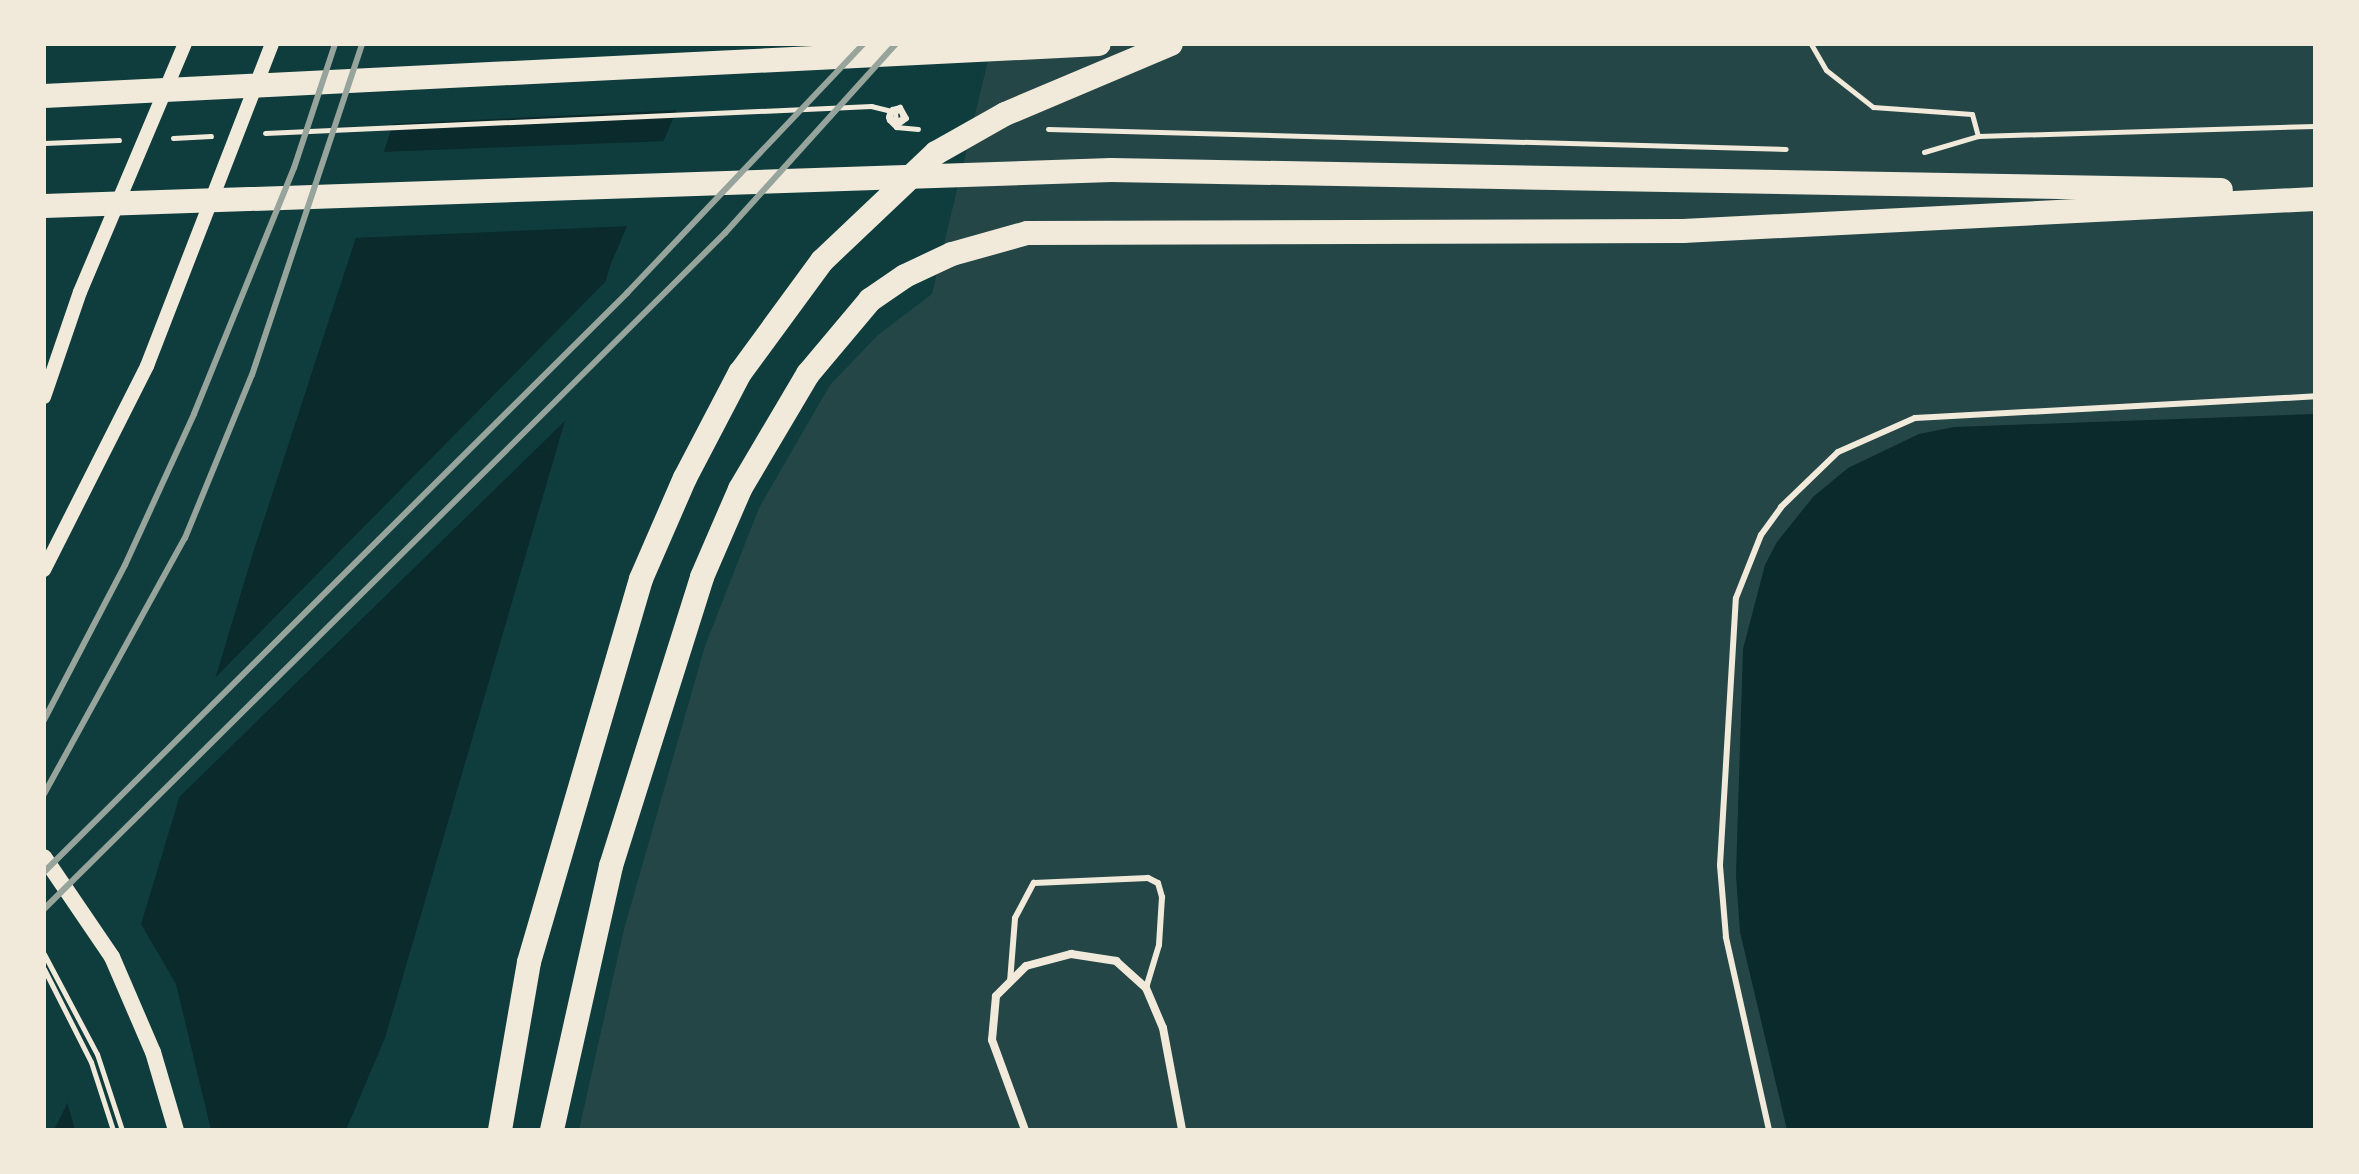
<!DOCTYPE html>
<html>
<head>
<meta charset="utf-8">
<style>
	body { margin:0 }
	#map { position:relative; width:2359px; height:1174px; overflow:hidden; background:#0f3d3e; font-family:"Archivo Narrow",sans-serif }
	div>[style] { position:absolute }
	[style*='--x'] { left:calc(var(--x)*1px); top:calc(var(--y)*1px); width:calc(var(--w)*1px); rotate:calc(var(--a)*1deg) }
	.green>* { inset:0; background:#244646 }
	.water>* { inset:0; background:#0a2a2b }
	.pier>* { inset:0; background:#0f3d3e }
	.path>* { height:5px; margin:-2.5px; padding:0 2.5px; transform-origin:2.5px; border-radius:2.5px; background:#f1e9da }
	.service>* { height:6px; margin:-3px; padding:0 3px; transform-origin:3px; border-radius:3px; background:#f1e9da }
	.minor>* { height:8px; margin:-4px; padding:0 4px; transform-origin:4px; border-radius:4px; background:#f1e9da }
	.tertiary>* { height:14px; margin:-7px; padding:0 7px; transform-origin:7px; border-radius:7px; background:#f1e9da }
	.secondary>* { height:16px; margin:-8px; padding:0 8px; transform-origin:8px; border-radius:8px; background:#f1e9da }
	.motorway>* { height:24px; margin:-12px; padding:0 12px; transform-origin:12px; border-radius:12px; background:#f1e9da }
	.rail>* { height:6px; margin:-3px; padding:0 3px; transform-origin:3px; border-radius:3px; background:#97a49c }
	span { translate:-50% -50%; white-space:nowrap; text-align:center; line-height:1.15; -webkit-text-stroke:8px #f1e9da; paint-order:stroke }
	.frame { position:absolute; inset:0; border:46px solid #f1e9da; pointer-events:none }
</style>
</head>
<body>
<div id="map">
	<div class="green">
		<i style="clip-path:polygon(992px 44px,2315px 44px,2315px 1130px,579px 1130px,624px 929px,705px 646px,759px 508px,830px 385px,878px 335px,932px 294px)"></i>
	</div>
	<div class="water">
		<i style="clip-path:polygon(419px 44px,705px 44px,610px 266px,385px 1038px,346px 1130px,54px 1130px,117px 1004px,253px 553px)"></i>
		<i style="clip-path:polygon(2315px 414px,2315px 1130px,1787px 1130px,1740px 932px,1736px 875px,1743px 649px,1765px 565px,1777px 542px,1813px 497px,1848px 468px,1919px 434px,1954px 427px)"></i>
	</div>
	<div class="pier">
		<i style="clip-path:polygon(415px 44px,709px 44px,681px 110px,389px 124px)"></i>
		<i style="clip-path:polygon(668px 141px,631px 226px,352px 238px,380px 152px)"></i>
		<i style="clip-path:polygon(611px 276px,570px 416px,171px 805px,208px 685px)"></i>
		<i style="clip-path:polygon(138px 919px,176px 984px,211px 1130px,75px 1130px,66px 1098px,114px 1002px)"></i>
	</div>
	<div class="path">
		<i style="--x:1811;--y:44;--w:30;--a:60"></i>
		<i style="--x:1826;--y:70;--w:60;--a:38.2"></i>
		<i style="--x:1873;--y:107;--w:99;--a:4"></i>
		<i style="--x:1972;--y:114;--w:23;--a:75"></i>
		<i style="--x:1048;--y:129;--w:738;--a:1.55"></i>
		<i style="--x:265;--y:133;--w:607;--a:-2.55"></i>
		<i style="--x:871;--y:106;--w:25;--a:14"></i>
		<i style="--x:895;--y:112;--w:9;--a:84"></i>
		<i style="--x:896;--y:121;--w:8;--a:-23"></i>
		<i style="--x:903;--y:118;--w:7;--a:-106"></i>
		<i style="--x:901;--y:111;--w:6;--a:-171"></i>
		<i style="--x:895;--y:110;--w:5;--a:143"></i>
		<i style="--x:891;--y:113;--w:4;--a:104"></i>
		<i style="--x:890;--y:117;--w:11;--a:41"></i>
		<i style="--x:898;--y:124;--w:10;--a:-37"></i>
		<i style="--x:906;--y:118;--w:13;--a:-119"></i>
		<i style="--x:900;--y:107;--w:8;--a:166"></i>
		<i style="--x:892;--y:109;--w:5;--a:127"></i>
		<i style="--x:889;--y:113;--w:4;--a:104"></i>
		<i style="--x:888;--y:117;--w:3;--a:72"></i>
		<i style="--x:889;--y:120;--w:10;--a:45"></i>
		<i style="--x:896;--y:127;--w:22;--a:5"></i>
		<i style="--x:173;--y:138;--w:38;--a:-3"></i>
		<i style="--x:44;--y:143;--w:75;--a:-2.3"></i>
		<i style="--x:1924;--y:152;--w:56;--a:-16.5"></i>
		<i style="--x:1978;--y:136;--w:337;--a:-1.7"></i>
		<i style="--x:44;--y:954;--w:113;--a:62.1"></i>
		<i style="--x:97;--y:1054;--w:80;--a:71.8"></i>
		<i style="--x:44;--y:969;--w:104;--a:63.2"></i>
		<i style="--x:91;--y:1062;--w:71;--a:72.1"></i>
	</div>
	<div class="service">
		<i style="--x:1010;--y:982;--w:64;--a:-85.5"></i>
		<i style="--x:1015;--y:918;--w:40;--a:-62"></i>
		<i style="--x:1034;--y:883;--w:114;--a:-2.5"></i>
		<i style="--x:1148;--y:878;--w:11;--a:27"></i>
		<i style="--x:1158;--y:883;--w:15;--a:74"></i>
		<i style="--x:1162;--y:897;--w:48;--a:93.6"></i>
		<i style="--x:1159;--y:945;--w:45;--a:106.8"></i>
		<i style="--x:1769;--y:1130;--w:198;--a:-102.6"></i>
		<i style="--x:1726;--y:937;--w:72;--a:-94.8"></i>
		<i style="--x:1720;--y:865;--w:267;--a:-86.6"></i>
		<i style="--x:1736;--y:598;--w:68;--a:-68.4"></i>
		<i style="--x:1761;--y:535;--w:34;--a:-54"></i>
		<i style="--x:1781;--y:507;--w:79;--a:-44"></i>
		<i style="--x:1838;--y:452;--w:84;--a:-23.8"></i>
		<i style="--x:1915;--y:418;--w:401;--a:-3.1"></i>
	</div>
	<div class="minor">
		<i style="--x:1025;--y:1130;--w:96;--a:-110.1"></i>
		<i style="--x:992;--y:1040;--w:44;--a:-84.8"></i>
		<i style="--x:996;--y:996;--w:42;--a:-45"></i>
		<i style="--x:1026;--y:966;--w:47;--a:-14.9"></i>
		<i style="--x:1071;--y:954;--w:46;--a:8.8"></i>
		<i style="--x:1116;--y:961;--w:40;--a:42"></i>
		<i style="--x:1146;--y:988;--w:43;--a:67"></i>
		<i style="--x:1163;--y:1028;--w:104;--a:79.4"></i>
	</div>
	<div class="tertiary">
		<i style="--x:44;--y:397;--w:111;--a:-71.1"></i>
		<i style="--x:80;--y:292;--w:269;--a:-67.1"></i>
		<i style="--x:44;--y:570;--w:229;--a:-63.2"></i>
		<i style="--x:147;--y:366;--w:345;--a:-68.8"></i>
	</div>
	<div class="secondary">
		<i style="--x:44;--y:857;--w:121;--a:55.8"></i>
		<i style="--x:112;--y:957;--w:103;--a:66.7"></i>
		<i style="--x:153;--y:1052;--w:81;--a:73.6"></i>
	</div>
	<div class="motorway">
		<i style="--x:44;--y:96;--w:1056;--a:-2.82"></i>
		<i style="--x:44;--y:206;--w:1068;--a:-1.93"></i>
		<i style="--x:1111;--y:170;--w:1110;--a:1.03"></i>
		<i style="--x:500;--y:1130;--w:170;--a:-80.2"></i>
		<i style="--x:529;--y:962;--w:399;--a:-73.7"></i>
		<i style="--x:641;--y:579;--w:110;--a:-66.5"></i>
		<i style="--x:685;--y:478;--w:119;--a:-62.4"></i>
		<i style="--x:740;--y:373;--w:139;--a:-53.8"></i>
		<i style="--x:822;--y:261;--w:157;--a:-43.5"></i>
		<i style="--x:936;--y:153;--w:79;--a:-29.5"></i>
		<i style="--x:1005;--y:114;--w:180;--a:-22.9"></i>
		<i style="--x:552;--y:1130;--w:271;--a:-77.4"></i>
		<i style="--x:611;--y:866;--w:303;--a:-72.5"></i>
		<i style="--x:702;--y:577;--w:96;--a:-66.6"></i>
		<i style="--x:740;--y:489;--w:134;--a:-59.4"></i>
		<i style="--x:808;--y:374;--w:97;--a:-50"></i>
		<i style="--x:870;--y:300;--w:42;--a:-34.4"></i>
		<i style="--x:905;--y:276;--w:52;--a:-25.1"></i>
		<i style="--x:952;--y:254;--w:78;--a:-15.6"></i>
		<i style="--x:1027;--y:233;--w:656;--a:-0.17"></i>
		<i style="--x:1683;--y:231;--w:633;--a:-2.9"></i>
	</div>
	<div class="rail">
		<i style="--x:44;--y:720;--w:175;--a:-62.4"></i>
		<i style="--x:125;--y:565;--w:166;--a:-65.4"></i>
		<i style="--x:194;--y:414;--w:266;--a:-67.9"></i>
		<i style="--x:294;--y:168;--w:131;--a:-71.7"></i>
		<i style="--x:44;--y:794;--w:292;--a:-61.2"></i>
		<i style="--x:185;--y:538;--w:176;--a:-67.7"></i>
		<i style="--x:252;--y:375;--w:349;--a:-71.6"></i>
		<i style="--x:44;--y:872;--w:822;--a:-44.8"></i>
		<i style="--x:627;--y:293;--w:343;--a:-46.5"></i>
		<i style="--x:44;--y:909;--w:960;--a:-44.79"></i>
		<i style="--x:725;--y:233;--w:255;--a:-47.9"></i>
	</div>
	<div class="frame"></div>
</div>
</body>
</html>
